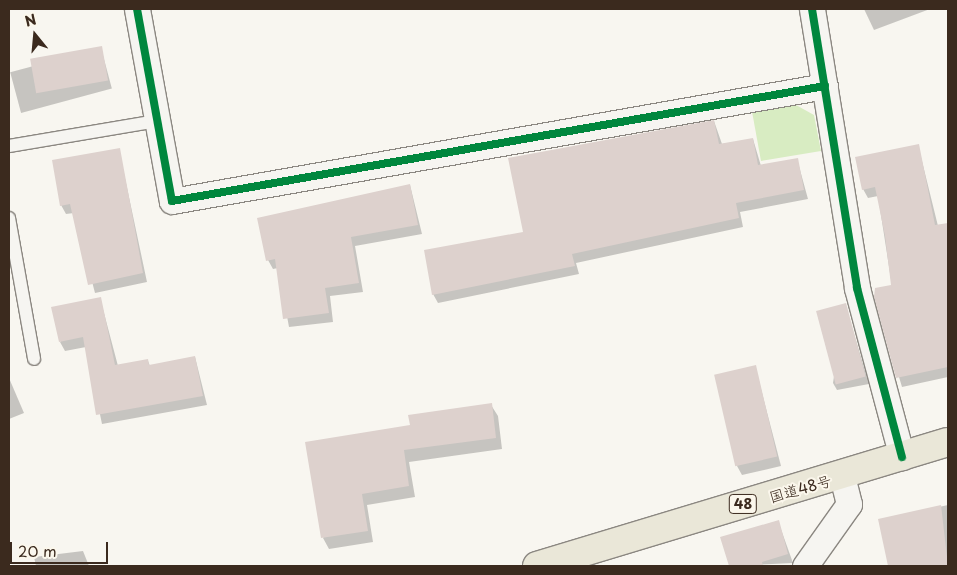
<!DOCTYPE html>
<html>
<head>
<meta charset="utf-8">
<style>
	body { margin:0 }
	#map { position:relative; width:957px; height:575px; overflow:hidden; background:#f8f6f0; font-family:"Playpen Sans","Klee One",sans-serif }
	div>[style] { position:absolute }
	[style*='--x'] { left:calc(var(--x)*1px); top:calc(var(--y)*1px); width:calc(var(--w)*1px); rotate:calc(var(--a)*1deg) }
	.green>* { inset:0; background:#d8ecc2 }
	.shadow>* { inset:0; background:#0003; transform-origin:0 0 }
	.building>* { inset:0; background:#ddd1cd; transform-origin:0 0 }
	.roads { filter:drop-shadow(1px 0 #8b8781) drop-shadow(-1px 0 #8b8781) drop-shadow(0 1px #8b8781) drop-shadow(0 -1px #8b8781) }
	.service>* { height:12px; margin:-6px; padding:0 6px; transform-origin:6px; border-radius:6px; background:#f6f5f1 }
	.minor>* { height:25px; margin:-12.5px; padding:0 12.5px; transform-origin:12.5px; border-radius:12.5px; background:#f6f5f1 }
	.trunk>* { height:28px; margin:-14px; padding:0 14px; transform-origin:14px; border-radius:14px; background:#eae7d8 }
	.cycleway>* { height:8px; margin:-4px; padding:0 4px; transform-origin:4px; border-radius:4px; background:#00873e }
	span { translate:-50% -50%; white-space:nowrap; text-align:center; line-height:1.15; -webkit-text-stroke:4px #fbf7ec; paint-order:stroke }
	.shield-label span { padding:1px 4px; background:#fbf7ec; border:1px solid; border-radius:4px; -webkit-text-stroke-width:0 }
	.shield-label { font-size:14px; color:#3b2a1e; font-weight:700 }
	.street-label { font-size:15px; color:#3b2a1e }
	.frame { position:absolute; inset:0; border:10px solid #3b2a1e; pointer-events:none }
	.north { position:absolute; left:10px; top:10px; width:50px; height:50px; -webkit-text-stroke:4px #fbf7ec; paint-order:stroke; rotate:343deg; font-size:14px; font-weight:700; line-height:20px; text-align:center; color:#3b2a1e }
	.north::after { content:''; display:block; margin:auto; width:18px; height:22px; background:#3b2a1e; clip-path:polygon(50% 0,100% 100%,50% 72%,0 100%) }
	.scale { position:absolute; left:10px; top:542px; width:98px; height:22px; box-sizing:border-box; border:2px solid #3b2a1e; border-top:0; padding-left:6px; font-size:15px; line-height:18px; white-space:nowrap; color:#3b2a1e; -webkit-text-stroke:4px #fbf7ec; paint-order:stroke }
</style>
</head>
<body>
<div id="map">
	<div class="green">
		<i style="clip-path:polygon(787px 100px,814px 115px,821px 151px,761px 161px,751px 106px)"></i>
	</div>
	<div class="shadow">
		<i style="clip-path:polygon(864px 9px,930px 9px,874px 30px)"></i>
		<i style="left:101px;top:48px;width:42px;height:94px;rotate:75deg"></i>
		<i style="clip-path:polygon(714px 121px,722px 144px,753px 139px,761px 166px,797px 159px,808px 199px,740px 212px,743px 227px,576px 263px,579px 274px,438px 303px,433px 294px,524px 233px)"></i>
		<i style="clip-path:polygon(918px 145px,938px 226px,948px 224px,948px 377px,902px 387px,875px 297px,892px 286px,878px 196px,868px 198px,863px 189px)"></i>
		<i style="clip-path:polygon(119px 150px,147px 282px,95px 293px,74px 213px,66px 214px,61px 205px)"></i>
		<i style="clip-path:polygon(410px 185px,422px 234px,355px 246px,363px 292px,330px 296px,333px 322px,289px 327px,278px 268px,273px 269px,268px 260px)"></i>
		<i style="clip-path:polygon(100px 298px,118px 366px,148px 361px,150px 366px,195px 357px,207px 405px,102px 424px,86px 347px,65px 351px,60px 342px)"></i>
		<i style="clip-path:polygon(845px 304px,869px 384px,837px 390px,833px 383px)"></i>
		<i style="clip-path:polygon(755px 366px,781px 466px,742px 475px,737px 466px)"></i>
		<i style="clip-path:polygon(9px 378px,24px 413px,9px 419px)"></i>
		<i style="clip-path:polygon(491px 405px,498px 416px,502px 449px,409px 462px,415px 497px,367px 505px,373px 542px,329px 549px,323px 538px,411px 426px)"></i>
		<i style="clip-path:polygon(948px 505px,948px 566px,889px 566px,879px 520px)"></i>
		<i style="clip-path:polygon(778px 521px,793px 563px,730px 566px,722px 538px)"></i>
		<i style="clip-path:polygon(83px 551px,89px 566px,36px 566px,34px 557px)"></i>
	</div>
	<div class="building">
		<i style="left:102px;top:46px;width:35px;height:73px;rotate:80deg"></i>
		<i style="clip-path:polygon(714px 120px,719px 144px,753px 138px,758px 165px,798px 158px,804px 190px,736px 203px,739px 218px,572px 254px,575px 266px,432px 295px,424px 250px,523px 232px,508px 158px)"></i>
		<i style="clip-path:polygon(919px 144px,935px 225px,948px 223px,948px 367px,896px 378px,874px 297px,875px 288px,891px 285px,885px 236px,875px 187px,862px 190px,855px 157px)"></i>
		<i style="clip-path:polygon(120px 148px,143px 273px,88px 285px,70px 204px,60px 206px,52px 160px)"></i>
		<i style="clip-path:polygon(410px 184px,418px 225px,351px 237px,359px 283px,325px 288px,329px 313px,283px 319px,275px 259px,266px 261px,257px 218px)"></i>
		<i style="clip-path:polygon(101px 297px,115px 365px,148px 359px,149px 365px,195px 356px,203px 396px,96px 415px,83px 337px,59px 342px,51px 307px)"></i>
		<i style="left:846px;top:303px;width:76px;height:31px;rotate:75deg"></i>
		<i style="left:756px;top:365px;width:94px;height:43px;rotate:77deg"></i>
		<i style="clip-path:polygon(492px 403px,496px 438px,404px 450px,409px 486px,362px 494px,368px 531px,321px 538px,305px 442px,410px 425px,408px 415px)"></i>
		<i style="clip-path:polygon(941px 505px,948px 566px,888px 566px,878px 519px)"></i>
		<i style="clip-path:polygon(779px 520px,788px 554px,762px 562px,763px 566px,729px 566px,720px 537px)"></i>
	</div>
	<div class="roads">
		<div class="service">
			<i style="--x:9;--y:146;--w:150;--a:-9.6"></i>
			<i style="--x:9;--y:218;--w:143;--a:79.9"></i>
		</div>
		<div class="minor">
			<i style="--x:137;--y:9;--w:195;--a:79.7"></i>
			<i style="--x:172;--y:201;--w:663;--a:-9.99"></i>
			<i style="--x:812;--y:9;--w:283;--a:80.8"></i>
			<i style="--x:857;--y:288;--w:175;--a:75.1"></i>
			<i style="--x:805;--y:566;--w:76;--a:-54.6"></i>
			<i style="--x:849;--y:504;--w:29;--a:-104"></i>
		</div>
		<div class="trunk">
			<i style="--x:537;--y:566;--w:429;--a:-16.8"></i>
		</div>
	</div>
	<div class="cycleway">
		<i style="--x:137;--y:9;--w:195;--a:79.7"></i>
		<i style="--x:172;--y:201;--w:663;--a:-9.99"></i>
		<i style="--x:812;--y:9;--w:283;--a:80.8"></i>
		<i style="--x:857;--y:288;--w:175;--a:75.1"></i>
	</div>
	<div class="shield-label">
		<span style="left:743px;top:504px">48</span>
	</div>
	<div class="street-label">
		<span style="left:800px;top:488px;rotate:-16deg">国道48号</span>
	</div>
	<div class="frame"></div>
	<div class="north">N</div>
	<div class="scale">20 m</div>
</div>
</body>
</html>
